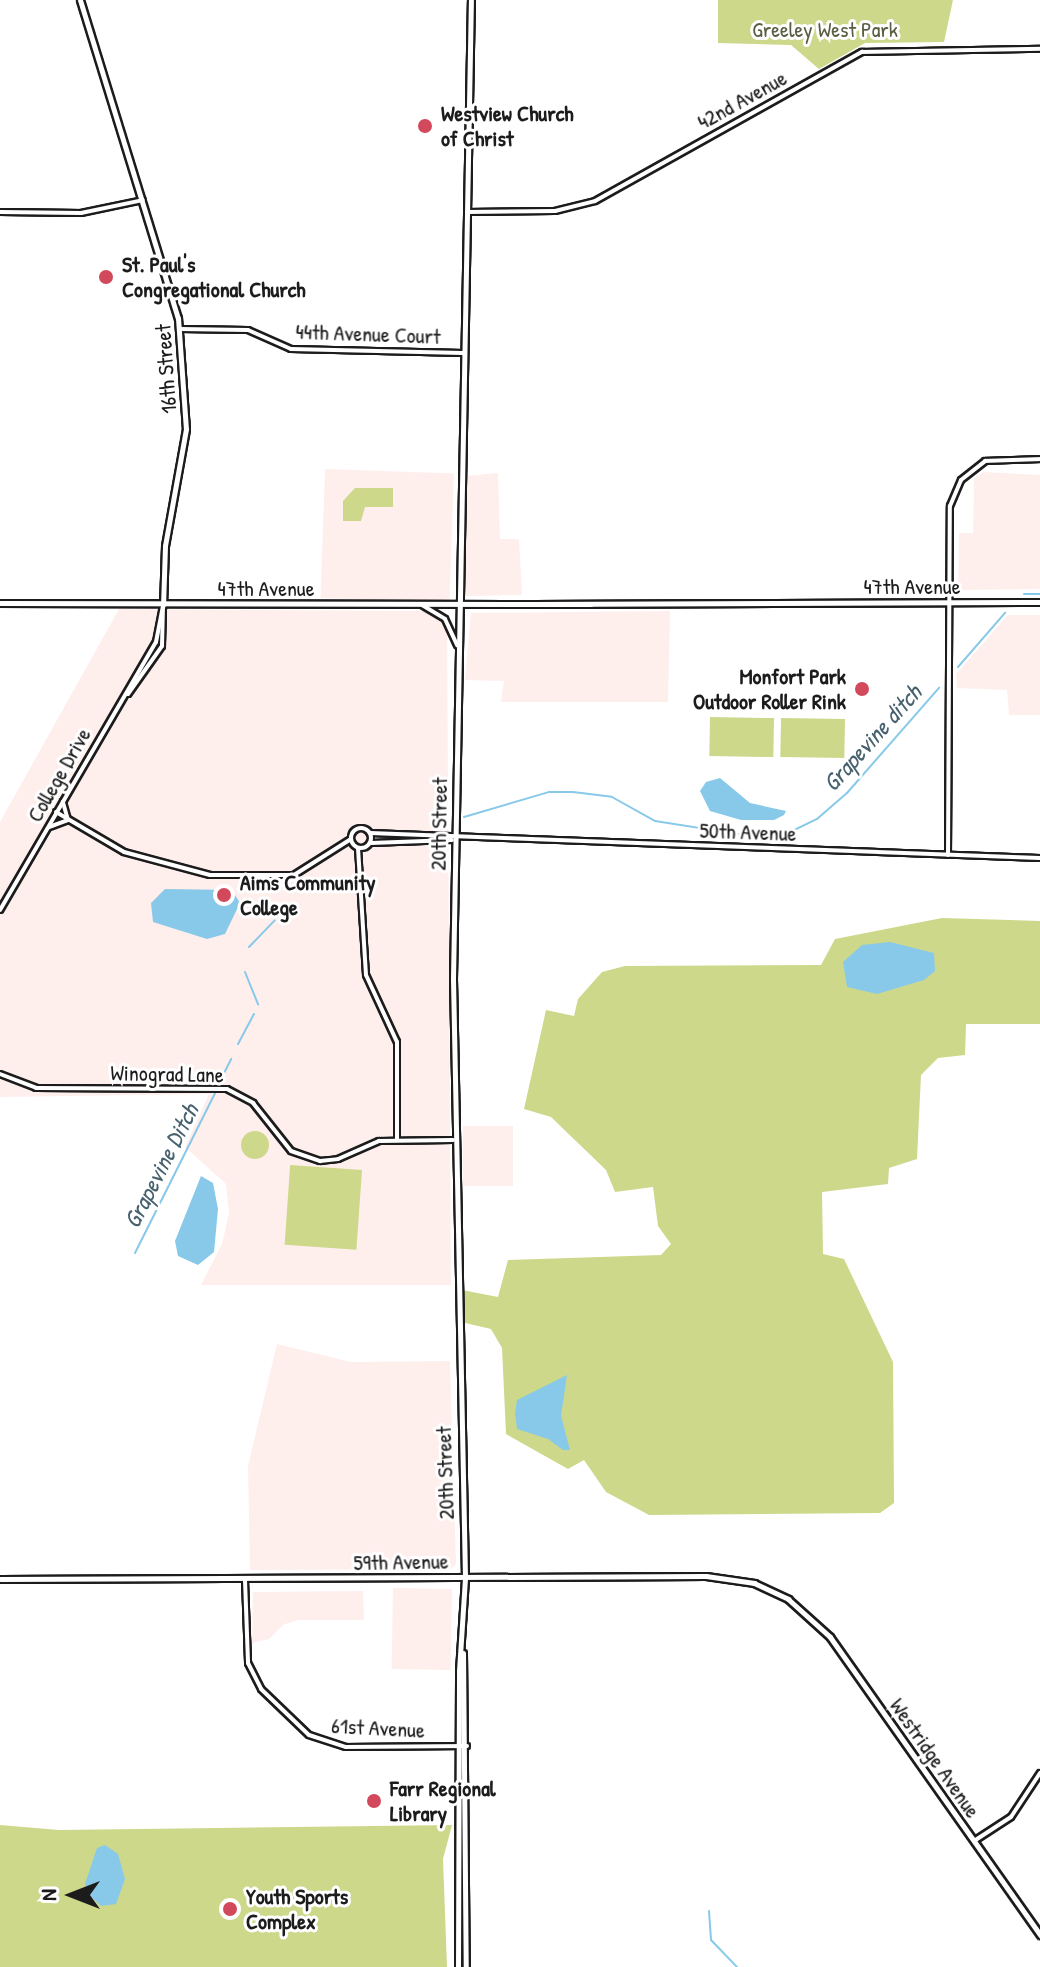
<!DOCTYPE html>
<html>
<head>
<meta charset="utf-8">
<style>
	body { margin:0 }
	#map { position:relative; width:1040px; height:1967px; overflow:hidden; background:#fff; font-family:"Patrick Hand",sans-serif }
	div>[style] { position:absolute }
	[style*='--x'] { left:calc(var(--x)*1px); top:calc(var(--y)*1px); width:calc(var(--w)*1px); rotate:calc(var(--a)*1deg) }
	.built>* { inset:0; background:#feefed; transform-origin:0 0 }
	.green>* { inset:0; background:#cdd88b; transform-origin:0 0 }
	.round { border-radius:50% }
	.water>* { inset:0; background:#88c9e9 }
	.stream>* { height:2px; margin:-1px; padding:0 1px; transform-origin:1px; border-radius:1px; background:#88c9e9 }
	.roads { filter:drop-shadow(2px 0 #1c1c1c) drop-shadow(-2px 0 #1c1c1c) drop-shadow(0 2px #1c1c1c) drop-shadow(0 -2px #1c1c1c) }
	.tertiary>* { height:4px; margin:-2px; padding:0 2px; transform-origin:2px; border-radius:2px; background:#fff }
	.tertiary>.ring { margin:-2px; padding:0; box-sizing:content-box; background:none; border:4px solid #fff; border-radius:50% }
	.secondary>* { height:5px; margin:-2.5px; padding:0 2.5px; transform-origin:2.5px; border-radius:2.5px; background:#fff }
	.dots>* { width:22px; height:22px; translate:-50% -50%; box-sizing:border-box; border:4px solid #fff; border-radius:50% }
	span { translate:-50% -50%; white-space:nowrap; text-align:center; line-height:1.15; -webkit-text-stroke:6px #fff; paint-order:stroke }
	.park-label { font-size:22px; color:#5a5e43 }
	.street-label { font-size:22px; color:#1c1c1c }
	.poi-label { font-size:22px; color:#1c1c1c; font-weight:700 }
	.left { translate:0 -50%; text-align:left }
	.right { translate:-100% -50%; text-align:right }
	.water-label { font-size:24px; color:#47616e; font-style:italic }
	.north { position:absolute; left:32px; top:1855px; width:80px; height:80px; -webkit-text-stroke:6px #fff; paint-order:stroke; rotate:270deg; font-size:22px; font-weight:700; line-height:32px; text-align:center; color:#1c1c1c }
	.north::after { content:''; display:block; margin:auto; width:28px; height:36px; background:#1c1c1c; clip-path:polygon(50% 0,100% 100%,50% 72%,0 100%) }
</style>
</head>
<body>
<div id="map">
	<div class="built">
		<i style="left:325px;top:469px;width:129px;height:129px;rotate:2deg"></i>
		<i style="clip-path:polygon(984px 472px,1040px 475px,1040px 589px,958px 590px,959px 533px,973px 533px,974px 478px)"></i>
		<i style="clip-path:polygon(498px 473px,500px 539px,519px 539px,522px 595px,465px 596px,465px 476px)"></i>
		<i style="clip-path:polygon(119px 609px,425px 611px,447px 626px,451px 1285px,201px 1285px,222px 1244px,229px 1213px,226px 1184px,185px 1147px,209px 1094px,0 1097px,0 822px)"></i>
		<i style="clip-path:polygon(670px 611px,668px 702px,501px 702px,504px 681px,465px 680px,471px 613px)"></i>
		<i style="clip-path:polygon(1008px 615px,1040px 615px,1040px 715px,1009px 715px,1007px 690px,957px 688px,956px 674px)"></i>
		<i style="left:513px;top:1126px;width:60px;height:50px;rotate:90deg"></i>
		<i style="clip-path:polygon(277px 1344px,351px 1362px,450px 1361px,456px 1564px,451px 1569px,250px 1570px,248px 1466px)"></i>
		<i style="left:452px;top:1589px;width:81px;height:59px;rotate:91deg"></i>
		<i style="clip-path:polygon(363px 1591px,364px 1620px,297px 1620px,283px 1625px,269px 1639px,252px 1643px,253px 1592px)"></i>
	</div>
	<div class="green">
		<i style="clip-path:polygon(718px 0,953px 0,944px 42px,865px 43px,819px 69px,791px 45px,718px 43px)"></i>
		<i style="clip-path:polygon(355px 488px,393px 488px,393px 507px,365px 507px,361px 521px,343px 521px,343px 501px)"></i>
		<i style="left:710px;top:717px;width:64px;height:39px;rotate:1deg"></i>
		<i style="left:781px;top:718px;width:64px;height:39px;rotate:1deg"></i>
		<i style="clip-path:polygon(942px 918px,1040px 921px,1040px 1024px,966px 1024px,965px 1055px,938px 1058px,921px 1075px,917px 1159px,889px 1168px,888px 1184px,822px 1192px,823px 1254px,844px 1259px,893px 1362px,894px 1503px,880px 1513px,649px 1515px,606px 1492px,584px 1460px,568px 1469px,506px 1434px,502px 1348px,491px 1329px,461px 1322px,462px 1290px,498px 1297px,508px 1260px,661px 1255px,671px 1244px,658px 1226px,653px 1187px,615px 1192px,606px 1170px,551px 1117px,524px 1109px,546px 1010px,574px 1016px,578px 999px,602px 972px,625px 966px,821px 965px,835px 939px)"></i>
		<i class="round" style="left:241px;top:1131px;width:28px;height:28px"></i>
		<i style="left:362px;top:1170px;width:80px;height:72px;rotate:94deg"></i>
		<i style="clip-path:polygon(0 1825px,59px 1830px,452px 1825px,443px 1859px,447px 1967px,0 1967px)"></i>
	</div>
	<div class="water">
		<i style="clip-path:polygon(720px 778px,750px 803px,786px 811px,784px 815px,774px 820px,741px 820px,710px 811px,700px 791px,706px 782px)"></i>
		<i style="clip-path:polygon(165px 889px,232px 890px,240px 903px,225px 934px,207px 939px,153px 922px,151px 903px)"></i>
		<i style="clip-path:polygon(890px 942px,934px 953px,935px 971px,924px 980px,877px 994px,847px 987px,843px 962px,862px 945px)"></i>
		<i style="clip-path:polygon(201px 1176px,213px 1183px,218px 1209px,214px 1252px,198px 1265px,178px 1256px,175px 1241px)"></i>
		<i style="clip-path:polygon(567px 1375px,561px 1416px,570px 1450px,563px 1450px,548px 1439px,517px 1429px,515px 1413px,517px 1400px)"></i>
		<i style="clip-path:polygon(105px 1845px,118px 1854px,125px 1879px,116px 1904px,101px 1906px,86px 1892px,85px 1884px,97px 1848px)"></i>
	</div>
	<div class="stream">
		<i style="--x:1024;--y:594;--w:16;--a:0"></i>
		<i style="--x:958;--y:667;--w:72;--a:-49"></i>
		<i style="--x:464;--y:817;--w:89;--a:-16.4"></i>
		<i style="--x:549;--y:792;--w:24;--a:0"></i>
		<i style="--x:573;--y:792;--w:39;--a:7"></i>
		<i style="--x:612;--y:797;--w:49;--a:29.2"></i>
		<i style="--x:655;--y:821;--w:109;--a:8.9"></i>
		<i style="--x:763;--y:838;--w:23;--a:-10"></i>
		<i style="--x:786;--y:834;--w:34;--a:-26"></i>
		<i style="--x:817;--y:819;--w:40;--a:-41"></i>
		<i style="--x:847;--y:793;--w:140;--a:-48.8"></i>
		<i style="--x:249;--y:947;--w:37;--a:-46"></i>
		<i style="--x:245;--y:972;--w:35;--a:68"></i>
		<i style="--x:238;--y:1044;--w:34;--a:-62"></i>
		<i style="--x:219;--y:1083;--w:27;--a:-63"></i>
		<i style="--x:135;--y:1253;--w:179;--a:-63.4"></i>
		<i style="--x:709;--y:1911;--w:29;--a:86"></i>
		<i style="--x:711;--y:1940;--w:37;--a:46"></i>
	</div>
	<div class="roads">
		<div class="tertiary">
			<i style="--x:0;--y:212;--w:81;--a:0.7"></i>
			<i style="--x:81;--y:213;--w:63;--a:-11.8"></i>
			<i style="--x:467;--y:212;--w:88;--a:-0.7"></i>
			<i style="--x:555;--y:211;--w:41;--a:-14"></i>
			<i style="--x:595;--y:201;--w:306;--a:-29.2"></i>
			<i style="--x:862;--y:52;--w:178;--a:-1"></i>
			<i style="--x:180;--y:329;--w:68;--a:0.8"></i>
			<i style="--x:248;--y:330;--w:47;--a:23.8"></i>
			<i style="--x:291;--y:349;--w:172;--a:1.3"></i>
			<i style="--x:422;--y:605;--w:27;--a:31"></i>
			<i style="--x:445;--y:619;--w:29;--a:65"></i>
			<i style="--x:128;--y:694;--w:59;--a:-54.7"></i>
			<i style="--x:162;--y:646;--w:41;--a:-88.6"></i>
			<i style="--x:56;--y:812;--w:79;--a:30.5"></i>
			<i style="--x:124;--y:852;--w:89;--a:15"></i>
			<i style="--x:210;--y:875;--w:84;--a:0"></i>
			<i style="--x:294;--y:875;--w:67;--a:-32.3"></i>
			<i style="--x:49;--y:827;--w:20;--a:-20"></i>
			<i style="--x:68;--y:820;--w:19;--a:-106"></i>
			<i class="ring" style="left:351px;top:828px;width:16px;height:16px"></i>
			<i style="--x:370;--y:833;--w:670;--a:2.14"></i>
			<i style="--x:371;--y:843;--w:81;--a:-2.1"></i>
			<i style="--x:358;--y:848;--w:127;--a:86.4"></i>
			<i style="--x:366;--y:975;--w:74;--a:65.2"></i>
			<i style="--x:397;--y:1042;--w:98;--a:90"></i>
			<i style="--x:948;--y:855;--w:349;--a:-89.7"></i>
			<i style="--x:950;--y:506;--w:28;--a:-67"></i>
			<i style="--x:961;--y:480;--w:31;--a:-38"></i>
			<i style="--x:985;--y:461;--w:55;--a:-2.1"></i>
			<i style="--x:0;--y:910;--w:310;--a:-59.8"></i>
			<i style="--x:156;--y:642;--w:38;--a:-79"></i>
			<i style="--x:0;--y:1074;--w:39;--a:21"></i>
			<i style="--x:36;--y:1088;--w:191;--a:0.3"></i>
			<i style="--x:227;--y:1089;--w:30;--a:28"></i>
			<i style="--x:253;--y:1103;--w:61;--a:51.6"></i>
			<i style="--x:291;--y:1151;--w:31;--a:19"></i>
			<i style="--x:320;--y:1161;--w:18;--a:-6"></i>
			<i style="--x:338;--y:1159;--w:45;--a:-23.7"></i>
			<i style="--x:379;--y:1141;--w:74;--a:-0.8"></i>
			<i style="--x:245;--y:1580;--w:83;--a:87.9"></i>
			<i style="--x:248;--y:1663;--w:29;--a:63"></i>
			<i style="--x:261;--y:1689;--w:66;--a:43.8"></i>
			<i style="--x:309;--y:1735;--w:39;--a:18"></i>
			<i style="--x:346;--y:1747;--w:121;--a:-0.5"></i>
			<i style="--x:974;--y:1841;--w:44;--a:-33"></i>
			<i style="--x:1011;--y:1817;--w:53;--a:-56.6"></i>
		</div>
		<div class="secondary">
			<i style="--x:80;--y:0;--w:333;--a:72.9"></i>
			<i style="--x:178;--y:318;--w:111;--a:85.9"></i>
			<i style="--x:186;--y:429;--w:119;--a:100.2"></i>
			<i style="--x:165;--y:546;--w:59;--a:91.9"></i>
			<i style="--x:0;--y:603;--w:591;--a:0.1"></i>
			<i style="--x:533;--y:604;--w:507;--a:-0.23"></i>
			<i style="--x:0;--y:1579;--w:706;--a:-0.24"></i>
			<i style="--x:706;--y:1576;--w:49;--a:8.3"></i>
			<i style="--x:754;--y:1583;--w:38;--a:25"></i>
			<i style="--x:788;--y:1599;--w:57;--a:42.1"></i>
			<i style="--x:830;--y:1637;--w:365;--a:54.8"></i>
			<i style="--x:463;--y:1653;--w:314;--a:89.5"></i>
			<i style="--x:458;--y:1967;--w:296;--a:-89.8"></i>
			<i style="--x:459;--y:1671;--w:94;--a:-86.3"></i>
			<i style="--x:465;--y:1577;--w:599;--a:-91.15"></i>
			<i style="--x:453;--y:978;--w:978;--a:-88.95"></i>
		</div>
	</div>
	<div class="dots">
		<i style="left:425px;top:126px;background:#d1495b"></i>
		<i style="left:106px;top:277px;background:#d1495b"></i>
		<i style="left:862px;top:689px;background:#d1495b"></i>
		<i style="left:224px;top:895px;background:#d1495b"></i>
		<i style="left:374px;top:1801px;background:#d1495b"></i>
		<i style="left:230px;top:1909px;background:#d1495b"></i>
	</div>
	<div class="park-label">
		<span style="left:825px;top:30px">Greeley West Park</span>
	</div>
	<div class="street-label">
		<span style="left:742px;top:100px;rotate:-29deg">42nd Avenue</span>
		<span style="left:368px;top:334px;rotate:2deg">44th Avenue Court</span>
		<span style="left:166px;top:369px;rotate:-94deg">16th Street</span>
		<span style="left:912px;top:587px">47th Avenue</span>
		<span style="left:266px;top:589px">47th Avenue</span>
		<span style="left:59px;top:775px;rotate:-60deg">College Drive</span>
		<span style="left:439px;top:824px;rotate:-89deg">20th Street</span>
		<span style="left:748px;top:832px;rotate:2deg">50th Avenue</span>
		<span style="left:167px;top:1074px;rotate:1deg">Winograd Lane</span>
		<span style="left:445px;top:1473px;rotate:-92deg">20th Street</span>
		<span style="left:401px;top:1562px;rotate:-1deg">59th Avenue</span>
		<span style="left:378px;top:1728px;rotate:3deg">61st Avenue</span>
		<span style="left:935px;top:1758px;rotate:55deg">Westridge Avenue</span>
	</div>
	<div class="poi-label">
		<span class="left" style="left:441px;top:126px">Westview Church<br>of Christ</span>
		<span class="left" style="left:122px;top:277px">St. Paul's<br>Congregational Church</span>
		<span class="right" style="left:846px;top:689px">Monfort Park<br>Outdoor Roller Rink</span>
		<span class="left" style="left:240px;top:895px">Aims Community<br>College</span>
		<span class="left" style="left:390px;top:1801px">Farr Regional<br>Library</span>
		<span class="left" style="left:246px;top:1909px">Youth Sports<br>Complex</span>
	</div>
	<div class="water-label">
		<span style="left:872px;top:738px;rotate:-48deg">Grapevine ditch</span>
		<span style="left:161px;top:1166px;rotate:-63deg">Grapevine Ditch</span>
	</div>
	<div class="north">N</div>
</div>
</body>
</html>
